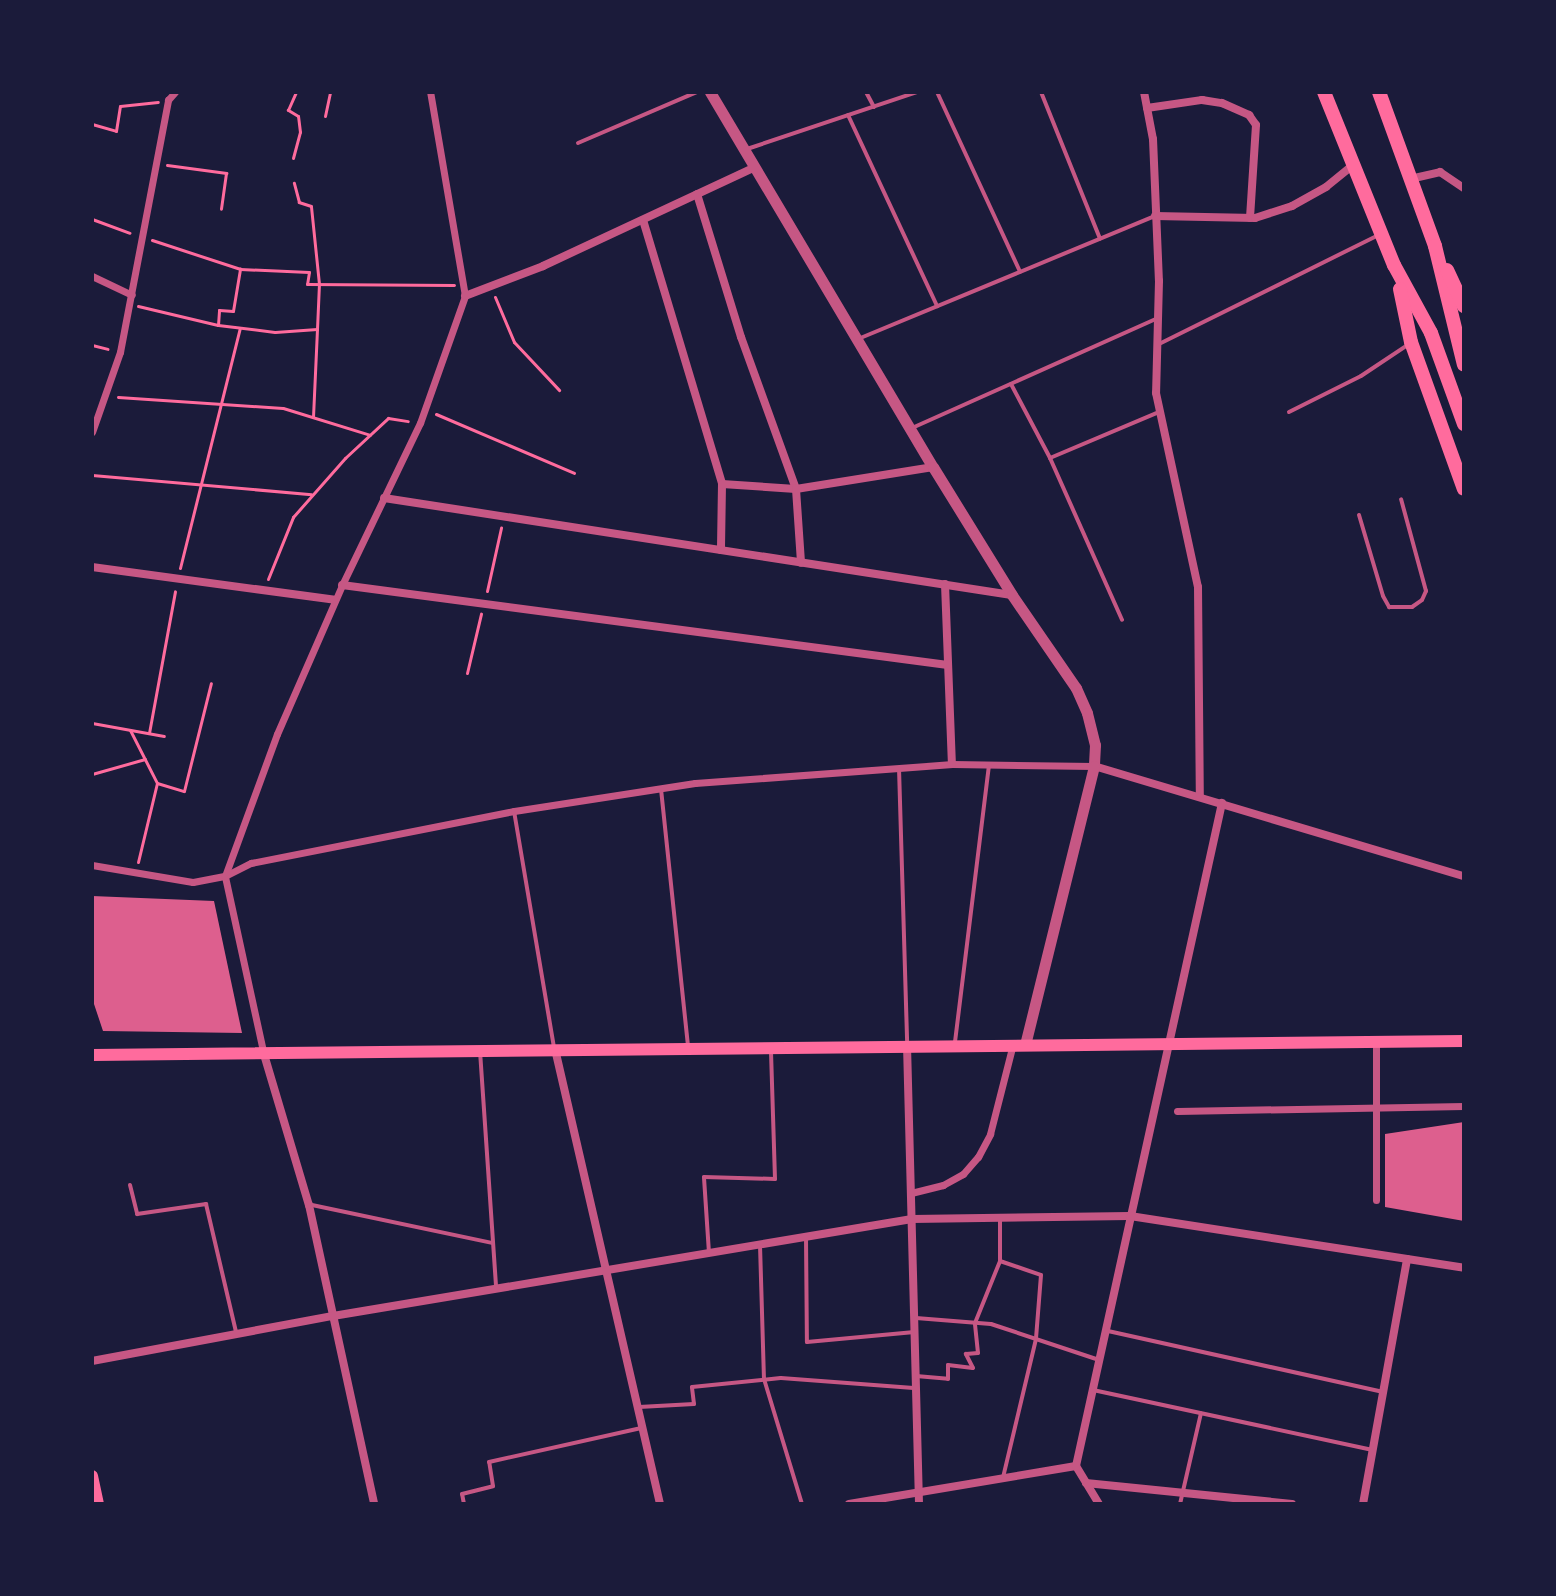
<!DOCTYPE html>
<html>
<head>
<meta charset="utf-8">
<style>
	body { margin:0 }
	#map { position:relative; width:1556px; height:1596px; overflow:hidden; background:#1b1b3a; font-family:Rubik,sans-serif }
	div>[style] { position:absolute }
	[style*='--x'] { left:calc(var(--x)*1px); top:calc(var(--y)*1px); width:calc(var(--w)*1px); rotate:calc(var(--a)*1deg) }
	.building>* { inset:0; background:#dd5f8e }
	.path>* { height:3px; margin:-1.5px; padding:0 1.5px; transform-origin:1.5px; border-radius:1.5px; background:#ff6b9d }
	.service>* { height:4px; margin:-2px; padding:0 2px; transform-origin:2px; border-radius:2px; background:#c65784 }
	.pedestrian>* { height:7px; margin:-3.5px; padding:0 3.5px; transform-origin:3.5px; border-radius:3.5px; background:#c65784 }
	.minor>* { height:8px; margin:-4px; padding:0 4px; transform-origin:4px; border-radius:4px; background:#c65784 }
	.tertiary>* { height:11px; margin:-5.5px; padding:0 5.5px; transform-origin:5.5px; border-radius:5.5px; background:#c65784 }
	.secondary>* { height:12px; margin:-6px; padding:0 6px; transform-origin:6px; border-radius:6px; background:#ff6b9d }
	.trunk>* { height:14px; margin:-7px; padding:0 7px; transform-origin:7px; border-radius:7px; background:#ff6b9d }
	span { translate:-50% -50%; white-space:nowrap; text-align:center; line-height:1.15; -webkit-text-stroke:6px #1b1b3a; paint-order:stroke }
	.frame { position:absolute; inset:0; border:94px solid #1b1b3a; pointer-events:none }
</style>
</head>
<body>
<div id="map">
	<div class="building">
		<i style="clip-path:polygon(92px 896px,214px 901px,242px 1033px,103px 1031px,92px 998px)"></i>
		<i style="clip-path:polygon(1464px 1122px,1464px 1221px,1385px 1207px,1385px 1134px)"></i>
	</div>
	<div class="path">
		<i style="--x:325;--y:116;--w:25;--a:-78"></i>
		<i style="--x:92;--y:124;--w:25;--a:16"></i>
		<i style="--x:116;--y:131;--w:25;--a:-81"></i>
		<i style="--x:120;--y:106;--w:38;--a:-6"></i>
		<i style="--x:293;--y:158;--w:27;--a:-75"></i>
		<i style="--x:300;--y:132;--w:16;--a:-97"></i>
		<i style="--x:298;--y:116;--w:12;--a:-149"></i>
		<i style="--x:288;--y:110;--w:20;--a:-66"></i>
		<i style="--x:167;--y:165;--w:60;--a:7.7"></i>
		<i style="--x:226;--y:173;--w:36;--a:98"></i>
		<i style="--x:92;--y:219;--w:40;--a:20.2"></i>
		<i style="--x:152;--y:240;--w:93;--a:18.2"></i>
		<i style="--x:495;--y:297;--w:49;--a:67.1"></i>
		<i style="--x:514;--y:342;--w:66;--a:46.8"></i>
		<i style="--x:138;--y:306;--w:82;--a:13.4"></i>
		<i style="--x:218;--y:325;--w:57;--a:7"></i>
		<i style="--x:275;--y:332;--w:42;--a:-4.1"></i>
		<i style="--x:317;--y:329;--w:45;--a:-87.5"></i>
		<i style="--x:319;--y:284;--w:78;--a:-95.9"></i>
		<i style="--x:311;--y:206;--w:13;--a:-162"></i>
		<i style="--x:299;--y:202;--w:20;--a:-105"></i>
		<i style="--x:218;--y:325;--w:15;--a:-86"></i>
		<i style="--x:219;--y:310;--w:14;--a:4"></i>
		<i style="--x:233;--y:311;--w:43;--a:-80.5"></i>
		<i style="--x:240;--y:269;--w:69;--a:2.5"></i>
		<i style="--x:309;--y:272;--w:12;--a:99"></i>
		<i style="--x:307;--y:284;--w:147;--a:0.4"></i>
		<i style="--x:92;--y:345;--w:16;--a:14"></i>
		<i style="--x:118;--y:397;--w:165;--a:3.8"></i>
		<i style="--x:283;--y:408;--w:91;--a:17.2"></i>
		<i style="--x:436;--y:414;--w:150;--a:23.1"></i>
		<i style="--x:313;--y:417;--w:88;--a:-87.4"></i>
		<i style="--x:92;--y:475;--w:220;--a:5"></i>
		<i style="--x:180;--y:568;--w:247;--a:-76"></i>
		<i style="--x:268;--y:579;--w:67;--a:-68"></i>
		<i style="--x:293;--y:517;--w:79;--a:-48.6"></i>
		<i style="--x:345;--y:458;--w:59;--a:-42.9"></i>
		<i style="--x:388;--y:418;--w:20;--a:9"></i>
		<i style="--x:487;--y:591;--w:65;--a:-77.5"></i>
		<i style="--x:467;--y:673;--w:61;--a:-76.7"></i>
		<i style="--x:92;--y:723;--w:73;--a:10.2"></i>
		<i style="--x:130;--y:730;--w:59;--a:63"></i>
		<i style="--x:157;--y:783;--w:28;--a:17"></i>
		<i style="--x:184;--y:791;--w:111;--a:-76"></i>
		<i style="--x:149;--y:733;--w:144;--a:-79.6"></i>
		<i style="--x:92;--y:774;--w:55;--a:-15.8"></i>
		<i style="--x:138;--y:862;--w:81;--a:-76.5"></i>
	</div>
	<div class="service">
		<i style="--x:866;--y:92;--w:17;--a:62"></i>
		<i style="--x:937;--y:92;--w:198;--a:65.2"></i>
		<i style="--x:1041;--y:92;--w:158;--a:68.1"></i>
		<i style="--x:848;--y:115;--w:211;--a:65"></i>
		<i style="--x:578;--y:143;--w:129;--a:-23.2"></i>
		<i style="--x:747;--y:149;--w:179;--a:-18.5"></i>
		<i style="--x:858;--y:339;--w:321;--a:-22.5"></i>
		<i style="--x:1157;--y:345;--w:248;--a:-26.4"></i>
		<i style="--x:1011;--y:384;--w:84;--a:62.2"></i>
		<i style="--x:1050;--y:458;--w:177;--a:66"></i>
		<i style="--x:1289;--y:412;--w:80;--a:-26.6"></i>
		<i style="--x:1361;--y:376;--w:58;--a:-33.7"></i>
		<i style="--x:912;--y:428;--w:267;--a:-24.1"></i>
		<i style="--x:1050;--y:458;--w:118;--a:-22.9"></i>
		<i style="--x:1359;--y:515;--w:84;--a:73.5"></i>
		<i style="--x:1383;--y:596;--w:13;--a:61"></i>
		<i style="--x:1389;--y:607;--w:23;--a:0"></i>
		<i style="--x:1412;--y:607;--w:12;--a:-35"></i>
		<i style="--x:1422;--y:600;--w:10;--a:-66"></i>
		<i style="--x:1426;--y:591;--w:95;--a:-105.2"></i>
		<i style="--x:899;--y:768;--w:276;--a:88.3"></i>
		<i style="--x:661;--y:789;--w:257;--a:84"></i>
		<i style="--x:514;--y:811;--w:239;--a:80.4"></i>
		<i style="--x:955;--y:1042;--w:279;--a:-83"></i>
		<i style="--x:480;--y:1051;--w:238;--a:86.1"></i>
		<i style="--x:130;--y:1185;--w:30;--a:76"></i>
		<i style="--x:137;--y:1214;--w:70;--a:-8.2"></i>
		<i style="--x:206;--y:1204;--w:131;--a:76.8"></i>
		<i style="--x:312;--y:1205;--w:185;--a:11.9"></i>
		<i style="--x:1000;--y:1218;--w:43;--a:90"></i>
		<i style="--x:1000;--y:1261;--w:43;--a:18.9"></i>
		<i style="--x:1041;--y:1275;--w:64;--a:94.5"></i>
		<i style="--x:1036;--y:1339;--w:143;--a:103.4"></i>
		<i style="--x:806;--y:1237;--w:105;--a:89.5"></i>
		<i style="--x:807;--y:1342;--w:108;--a:-5.3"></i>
		<i style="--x:760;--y:1245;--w:134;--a:88.3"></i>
		<i style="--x:764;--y:1379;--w:131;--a:73.1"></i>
		<i style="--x:709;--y:1253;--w:76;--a:-93.8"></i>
		<i style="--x:704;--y:1177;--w:71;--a:1.6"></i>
		<i style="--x:775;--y:1179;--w:127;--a:-91.8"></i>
		<i style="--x:916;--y:1318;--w:75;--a:4.6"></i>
		<i style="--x:991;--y:1324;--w:114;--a:18.4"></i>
		<i style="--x:1108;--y:1331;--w:282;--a:12.5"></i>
		<i style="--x:916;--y:1376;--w:32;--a:5"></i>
		<i style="--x:948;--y:1379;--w:14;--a:-90"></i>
		<i style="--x:948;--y:1365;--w:25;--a:7"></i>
		<i style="--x:973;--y:1368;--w:16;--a:-117"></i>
		<i style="--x:966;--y:1354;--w:12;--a:-5"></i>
		<i style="--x:978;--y:1353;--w:30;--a:-96"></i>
		<i style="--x:975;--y:1323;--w:67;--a:-68"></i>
		<i style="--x:1093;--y:1390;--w:286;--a:12.1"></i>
		<i style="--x:639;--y:1407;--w:55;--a:-3.1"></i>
		<i style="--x:694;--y:1404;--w:17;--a:-97"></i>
		<i style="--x:692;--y:1387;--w:89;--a:-5.8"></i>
		<i style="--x:781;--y:1378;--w:133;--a:4.3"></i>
		<i style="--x:464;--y:1504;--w:10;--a:-101"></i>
		<i style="--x:462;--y:1494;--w:32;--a:-14"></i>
		<i style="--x:493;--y:1486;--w:24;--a:-99"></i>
		<i style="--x:489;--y:1462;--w:156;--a:-12.6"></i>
		<i style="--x:1180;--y:1504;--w:93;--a:-77"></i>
	</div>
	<div class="pedestrian">
		<i style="--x:92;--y:276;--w:44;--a:25.4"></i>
		<i style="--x:92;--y:432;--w:85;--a:-70.7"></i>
		<i style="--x:120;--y:352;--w:257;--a:-79.2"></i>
		<i style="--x:168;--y:100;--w:11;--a:-49"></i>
		<i style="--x:92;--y:865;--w:102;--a:9.6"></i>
		<i style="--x:193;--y:882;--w:33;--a:-11"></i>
		<i style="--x:225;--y:876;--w:29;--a:-27"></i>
		<i style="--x:251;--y:863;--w:268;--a:-11.2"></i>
		<i style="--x:514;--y:811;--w:183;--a:-8.8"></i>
		<i style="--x:695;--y:783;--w:258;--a:-4.2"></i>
		<i style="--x:952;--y:764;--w:142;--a:0.8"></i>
		<i style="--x:263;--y:1051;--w:179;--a:-102.3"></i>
		<i style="--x:225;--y:876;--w:151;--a:-69.9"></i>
		<i style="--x:277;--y:734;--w:163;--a:-66.4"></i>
		<i style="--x:342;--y:585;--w:180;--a:-64.3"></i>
		<i style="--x:420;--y:423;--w:135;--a:-70.5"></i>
		<i style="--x:465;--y:296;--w:207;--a:-99.7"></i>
		<i style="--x:1177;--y:1111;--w:287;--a:-1"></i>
		<i style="--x:911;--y:1193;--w:33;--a:-14"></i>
		<i style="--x:943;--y:1185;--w:23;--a:-29"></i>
		<i style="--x:963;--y:1174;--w:23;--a:-49"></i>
		<i style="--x:978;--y:1157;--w:26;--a:-62"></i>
		<i style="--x:990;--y:1134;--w:93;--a:-75.7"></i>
		<i style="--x:1376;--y:1200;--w:158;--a:-90"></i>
	</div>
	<div class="minor">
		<i style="--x:1144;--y:92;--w:48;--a:79.2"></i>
		<i style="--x:1153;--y:139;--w:142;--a:87.6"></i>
		<i style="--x:1159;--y:281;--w:112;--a:91.5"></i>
		<i style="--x:1156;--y:393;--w:198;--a:77.8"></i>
		<i style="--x:1198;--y:587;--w:209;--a:89.5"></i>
		<i style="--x:1147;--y:108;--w:56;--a:-8.3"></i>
		<i style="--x:1202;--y:100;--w:20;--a:9"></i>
		<i style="--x:1222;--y:103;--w:30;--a:24"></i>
		<i style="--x:1249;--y:115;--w:12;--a:55"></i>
		<i style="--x:1256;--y:125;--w:93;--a:93.7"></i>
		<i style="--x:1410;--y:179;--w:31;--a:-13"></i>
		<i style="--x:1440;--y:172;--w:29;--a:34"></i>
		<i style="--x:697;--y:194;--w:150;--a:72.9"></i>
		<i style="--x:741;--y:337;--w:162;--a:70.1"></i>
		<i style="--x:796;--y:489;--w:74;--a:86.1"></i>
		<i style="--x:1155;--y:216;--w:100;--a:1.1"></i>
		<i style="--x:1255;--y:218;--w:39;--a:-18"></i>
		<i style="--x:1292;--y:206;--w:39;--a:-29"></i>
		<i style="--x:1326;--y:187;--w:35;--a:-39"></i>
		<i style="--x:643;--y:220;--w:276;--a:73.3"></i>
		<i style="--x:722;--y:484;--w:66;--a:90.9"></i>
		<i style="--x:465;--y:296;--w:84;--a:-21"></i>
		<i style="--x:543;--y:266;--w:234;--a:-25"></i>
		<i style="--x:722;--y:484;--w:74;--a:3.9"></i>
		<i style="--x:796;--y:489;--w:139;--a:-9.1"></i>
		<i style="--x:384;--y:498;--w:635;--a:8.78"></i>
		<i style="--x:92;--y:567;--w:245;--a:7.7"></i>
		<i style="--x:945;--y:584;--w:180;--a:87.8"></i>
		<i style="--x:342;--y:585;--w:611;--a:7.52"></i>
		<i style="--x:1094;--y:766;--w:386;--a:16.6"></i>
		<i style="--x:907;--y:1045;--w:459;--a:88.5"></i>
		<i style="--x:555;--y:1049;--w:467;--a:77"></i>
		<i style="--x:263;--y:1051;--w:161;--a:73.4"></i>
		<i style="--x:309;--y:1205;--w:306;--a:77.7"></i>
		<i style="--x:92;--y:1361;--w:245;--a:-10.6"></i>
		<i style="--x:333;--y:1316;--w:587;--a:-9.51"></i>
		<i style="--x:912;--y:1219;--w:218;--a:-0.8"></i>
		<i style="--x:1130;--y:1216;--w:338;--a:8.8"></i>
		<i style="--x:1086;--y:1483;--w:207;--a:5.8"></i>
		<i style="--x:849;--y:1504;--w:230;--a:-9.5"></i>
		<i style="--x:1099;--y:1504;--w:44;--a:-121.2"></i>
		<i style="--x:1076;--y:1466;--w:679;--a:-77.58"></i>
		<i style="--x:1363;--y:1504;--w:249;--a:-79.8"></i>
	</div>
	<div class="tertiary">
		<i style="--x:710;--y:92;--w:436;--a:59.3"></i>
		<i style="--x:933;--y:467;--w:150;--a:58.3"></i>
		<i style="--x:1012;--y:595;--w:113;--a:55.5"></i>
		<i style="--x:1076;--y:688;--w:27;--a:66"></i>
		<i style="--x:1087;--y:713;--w:33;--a:76"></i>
		<i style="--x:1095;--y:745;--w:21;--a:93"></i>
		<i style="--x:1094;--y:766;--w:286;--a:103.9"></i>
	</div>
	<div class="secondary">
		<i style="--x:92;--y:1055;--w:1372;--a:-0.58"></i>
		<i style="--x:92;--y:1476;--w:29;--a:78"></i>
	</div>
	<div class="trunk">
		<i style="--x:1324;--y:92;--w:187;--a:68"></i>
		<i style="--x:1394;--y:265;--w:77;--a:61.4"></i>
		<i style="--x:1431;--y:333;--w:97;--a:70.1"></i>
		<i style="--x:1379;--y:92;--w:164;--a:70"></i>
		<i style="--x:1435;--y:246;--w:122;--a:76.3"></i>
		<i style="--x:1447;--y:270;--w:40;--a:65"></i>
		<i style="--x:1400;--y:289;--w:54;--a:78.3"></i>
		<i style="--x:1411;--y:342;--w:156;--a:70.2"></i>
	</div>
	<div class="frame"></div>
</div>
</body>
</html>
